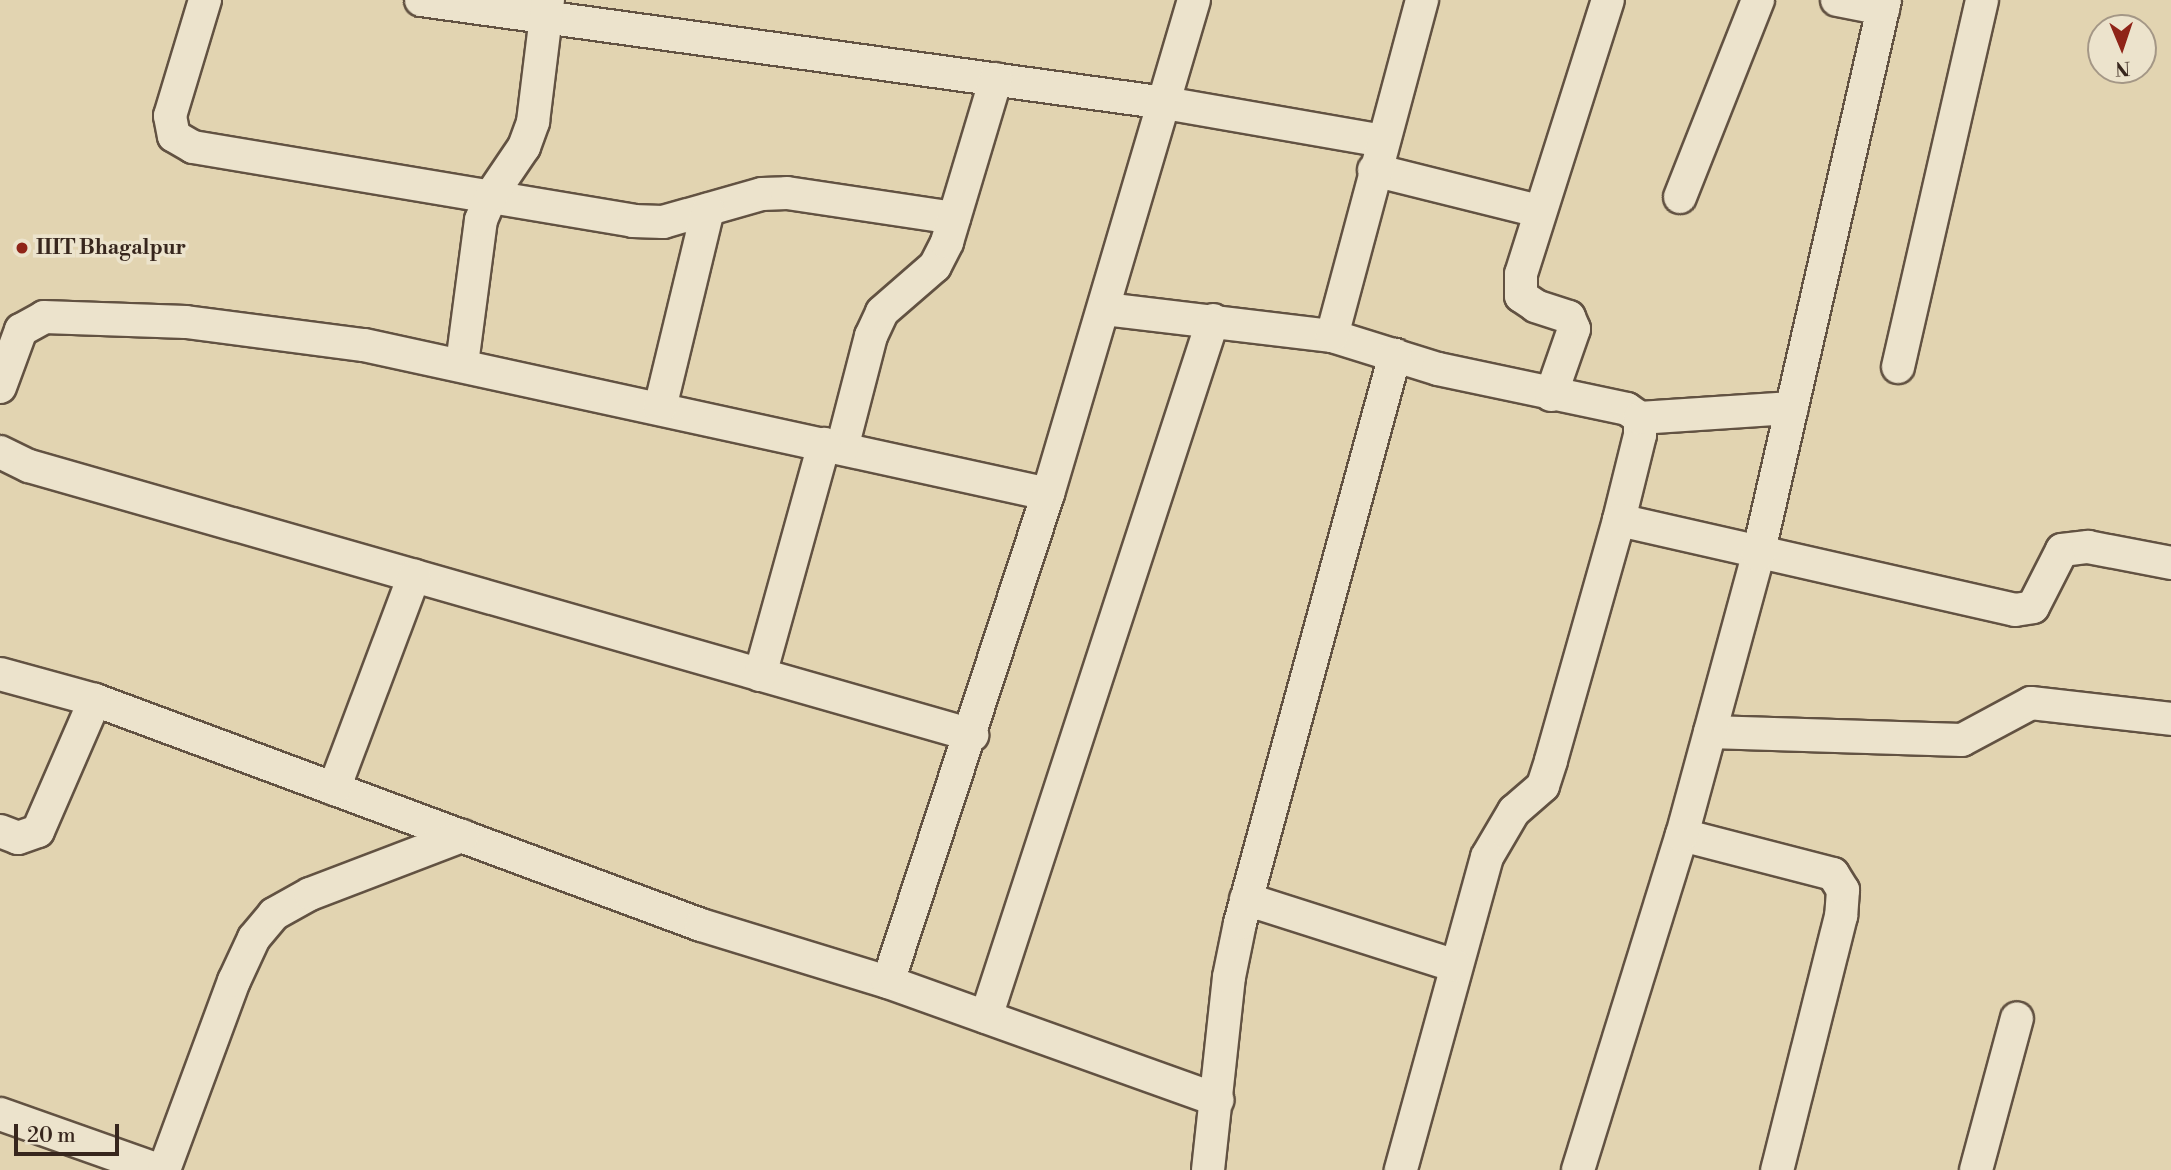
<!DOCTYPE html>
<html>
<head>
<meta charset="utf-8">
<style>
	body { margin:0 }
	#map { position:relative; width:2171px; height:1170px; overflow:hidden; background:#e2d4b1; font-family:"Libre Bodoni",serif }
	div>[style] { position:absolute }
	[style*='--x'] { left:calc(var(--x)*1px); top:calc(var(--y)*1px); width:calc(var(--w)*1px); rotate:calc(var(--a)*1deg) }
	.roads { filter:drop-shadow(2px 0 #625242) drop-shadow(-2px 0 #625242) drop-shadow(0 2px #625242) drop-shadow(0 -2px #625242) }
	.street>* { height:32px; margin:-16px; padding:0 16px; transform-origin:16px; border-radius:16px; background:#ece3cc }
	.dots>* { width:19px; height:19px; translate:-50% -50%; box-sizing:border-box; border:4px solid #ece3cc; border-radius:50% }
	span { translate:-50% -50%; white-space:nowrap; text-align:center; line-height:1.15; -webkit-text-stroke:7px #ece3cc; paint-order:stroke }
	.poi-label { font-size:21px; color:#37261d; font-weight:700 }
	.left { translate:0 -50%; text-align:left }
	.north { position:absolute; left:2087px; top:14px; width:70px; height:70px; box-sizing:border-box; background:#ece3cc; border:2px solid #a49786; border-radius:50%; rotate:178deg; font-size:19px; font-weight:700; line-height:28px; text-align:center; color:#37261d }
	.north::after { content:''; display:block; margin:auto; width:24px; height:32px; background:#8f2418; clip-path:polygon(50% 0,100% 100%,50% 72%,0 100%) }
	.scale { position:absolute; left:14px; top:1124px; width:105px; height:32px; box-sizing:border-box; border:4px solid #37261d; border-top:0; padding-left:9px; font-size:21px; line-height:24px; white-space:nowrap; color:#37261d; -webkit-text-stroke:5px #ece3cc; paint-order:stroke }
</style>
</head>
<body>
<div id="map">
	<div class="roads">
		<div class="street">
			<i style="--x:205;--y:0;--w:121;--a:106.8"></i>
			<i style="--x:170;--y:116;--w:20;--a:79"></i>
			<i style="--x:174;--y:136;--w:22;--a:30"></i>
			<i style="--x:193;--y:147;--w:446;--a:9.5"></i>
			<i style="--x:633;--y:221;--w:30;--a:2"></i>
			<i style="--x:663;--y:222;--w:103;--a:-15.8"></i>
			<i style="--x:762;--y:194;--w:25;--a:-2"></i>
			<i style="--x:787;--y:193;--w:169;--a:8.5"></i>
			<i style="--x:421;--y:0;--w:751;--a:7.88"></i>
			<i style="--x:1165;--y:103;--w:220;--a:9.9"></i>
			<i style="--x:1837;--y:0;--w:47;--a:11.1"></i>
			<i style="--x:1374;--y:170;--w:170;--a:14"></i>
			<i style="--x:1680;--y:197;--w:212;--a:-68.4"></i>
			<i style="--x:1105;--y:309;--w:229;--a:6.8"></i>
			<i style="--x:1332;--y:336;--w:111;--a:17.3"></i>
			<i style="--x:1438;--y:369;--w:193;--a:11.9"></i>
			<i style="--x:1627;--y:409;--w:16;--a:35"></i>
			<i style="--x:1640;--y:418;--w:17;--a:90"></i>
			<i style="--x:1640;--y:435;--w:88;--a:103.9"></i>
			<i style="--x:1619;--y:520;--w:250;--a:105.8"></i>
			<i style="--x:1551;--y:761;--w:26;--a:108"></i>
			<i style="--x:1543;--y:786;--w:38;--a:139"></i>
			<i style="--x:1514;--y:811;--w:53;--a:120.4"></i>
			<i style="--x:1487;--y:857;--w:325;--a:105.4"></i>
			<i style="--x:1332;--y:336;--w:348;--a:-75"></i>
			<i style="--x:462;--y:364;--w:145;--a:-82.5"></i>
			<i style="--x:481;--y:220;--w:28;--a:-67"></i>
			<i style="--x:492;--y:194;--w:57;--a:-55.8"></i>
			<i style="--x:524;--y:147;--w:27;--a:-70"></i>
			<i style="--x:533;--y:122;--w:123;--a:-83"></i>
			<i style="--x:1898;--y:367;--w:376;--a:-77.1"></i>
			<i style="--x:0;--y:387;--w:61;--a:-69.8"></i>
			<i style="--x:21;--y:330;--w:26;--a:-29"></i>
			<i style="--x:44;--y:317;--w:142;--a:2"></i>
			<i style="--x:186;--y:322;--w:179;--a:7.4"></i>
			<i style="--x:364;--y:345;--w:700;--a:12.29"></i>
			<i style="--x:1551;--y:395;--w:70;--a:-70.8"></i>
			<i style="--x:1574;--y:329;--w:13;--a:-113"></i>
			<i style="--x:1569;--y:317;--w:35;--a:-162"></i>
			<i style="--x:1536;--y:306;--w:18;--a:-146"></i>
			<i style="--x:1521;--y:296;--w:22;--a:-90"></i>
			<i style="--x:1521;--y:274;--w:287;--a:-72.4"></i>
			<i style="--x:660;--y:408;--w:204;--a:-76.4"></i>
			<i style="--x:1640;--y:418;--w:152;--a:-3.8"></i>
			<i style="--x:842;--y:448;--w:116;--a:-75.5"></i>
			<i style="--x:871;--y:336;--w:26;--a:-65"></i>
			<i style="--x:882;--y:312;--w:70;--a:-41"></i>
			<i style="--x:935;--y:266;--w:27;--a:-63"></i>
			<i style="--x:947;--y:242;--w:170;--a:-73.3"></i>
			<i style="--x:0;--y:452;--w:32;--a:26"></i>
			<i style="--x:29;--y:466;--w:981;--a:15.92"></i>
			<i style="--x:1619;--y:520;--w:406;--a:12.8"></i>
			<i style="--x:2015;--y:610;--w:18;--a:-9"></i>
			<i style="--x:2033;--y:607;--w:64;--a:-63"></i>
			<i style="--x:2062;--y:550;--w:26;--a:-7"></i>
			<i style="--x:2088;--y:547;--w:85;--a:10.9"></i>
			<i style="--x:0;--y:674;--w:98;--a:15.3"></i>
			<i style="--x:95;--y:700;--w:646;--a:20.37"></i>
			<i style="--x:701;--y:925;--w:195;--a:17"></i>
			<i style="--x:888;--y:982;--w:350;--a:19.7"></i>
			<i style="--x:760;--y:675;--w:240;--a:-74.5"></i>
			<i style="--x:1710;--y:732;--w:252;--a:1.8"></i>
			<i style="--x:1962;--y:740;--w:78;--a:-28.2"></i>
			<i style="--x:2031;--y:703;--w:141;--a:6.5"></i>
			<i style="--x:334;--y:789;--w:228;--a:-69.4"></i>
			<i style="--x:0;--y:831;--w:19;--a:21"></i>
			<i style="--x:18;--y:838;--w:21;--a:-19"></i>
			<i style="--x:38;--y:831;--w:143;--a:-66.5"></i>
			<i style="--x:1682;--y:835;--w:156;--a:14.5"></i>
			<i style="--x:1833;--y:874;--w:19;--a:58"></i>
			<i style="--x:1843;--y:890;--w:26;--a:94"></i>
			<i style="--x:1841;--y:916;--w:262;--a:104.1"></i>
			<i style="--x:1246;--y:899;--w:220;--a:17.7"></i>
			<i style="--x:888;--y:982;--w:514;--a:-71.85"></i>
			<i style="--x:1048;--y:494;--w:515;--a:-73.54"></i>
			<i style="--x:986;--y:1017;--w:733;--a:-71.96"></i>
			<i style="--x:0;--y:1114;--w:168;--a:19.5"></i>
			<i style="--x:164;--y:1170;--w:202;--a:-69.7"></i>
			<i style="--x:234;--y:981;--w:47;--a:-65.1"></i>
			<i style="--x:254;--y:938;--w:31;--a:-50"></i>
			<i style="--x:274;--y:914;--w:41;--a:-29.1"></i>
			<i style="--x:310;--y:894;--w:163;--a:-20.9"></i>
			<i style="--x:1208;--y:1170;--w:194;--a:-83.8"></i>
			<i style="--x:1229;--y:977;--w:55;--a:-78.5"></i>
			<i style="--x:1240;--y:923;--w:589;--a:-74.74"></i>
			<i style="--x:1578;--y:1170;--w:351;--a:-72.8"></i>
			<i style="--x:1682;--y:835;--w:290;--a:-74.8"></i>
			<i style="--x:1758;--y:555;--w:569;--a:-77.11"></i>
			<i style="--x:1976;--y:1170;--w:157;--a:-74.9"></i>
		</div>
	</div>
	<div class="dots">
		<i style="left:22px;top:248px;background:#8f2418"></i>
	</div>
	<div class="poi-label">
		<span class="left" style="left:36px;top:248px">IIIT Bhagalpur</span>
	</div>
	<div class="north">N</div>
	<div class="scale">20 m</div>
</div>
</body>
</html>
